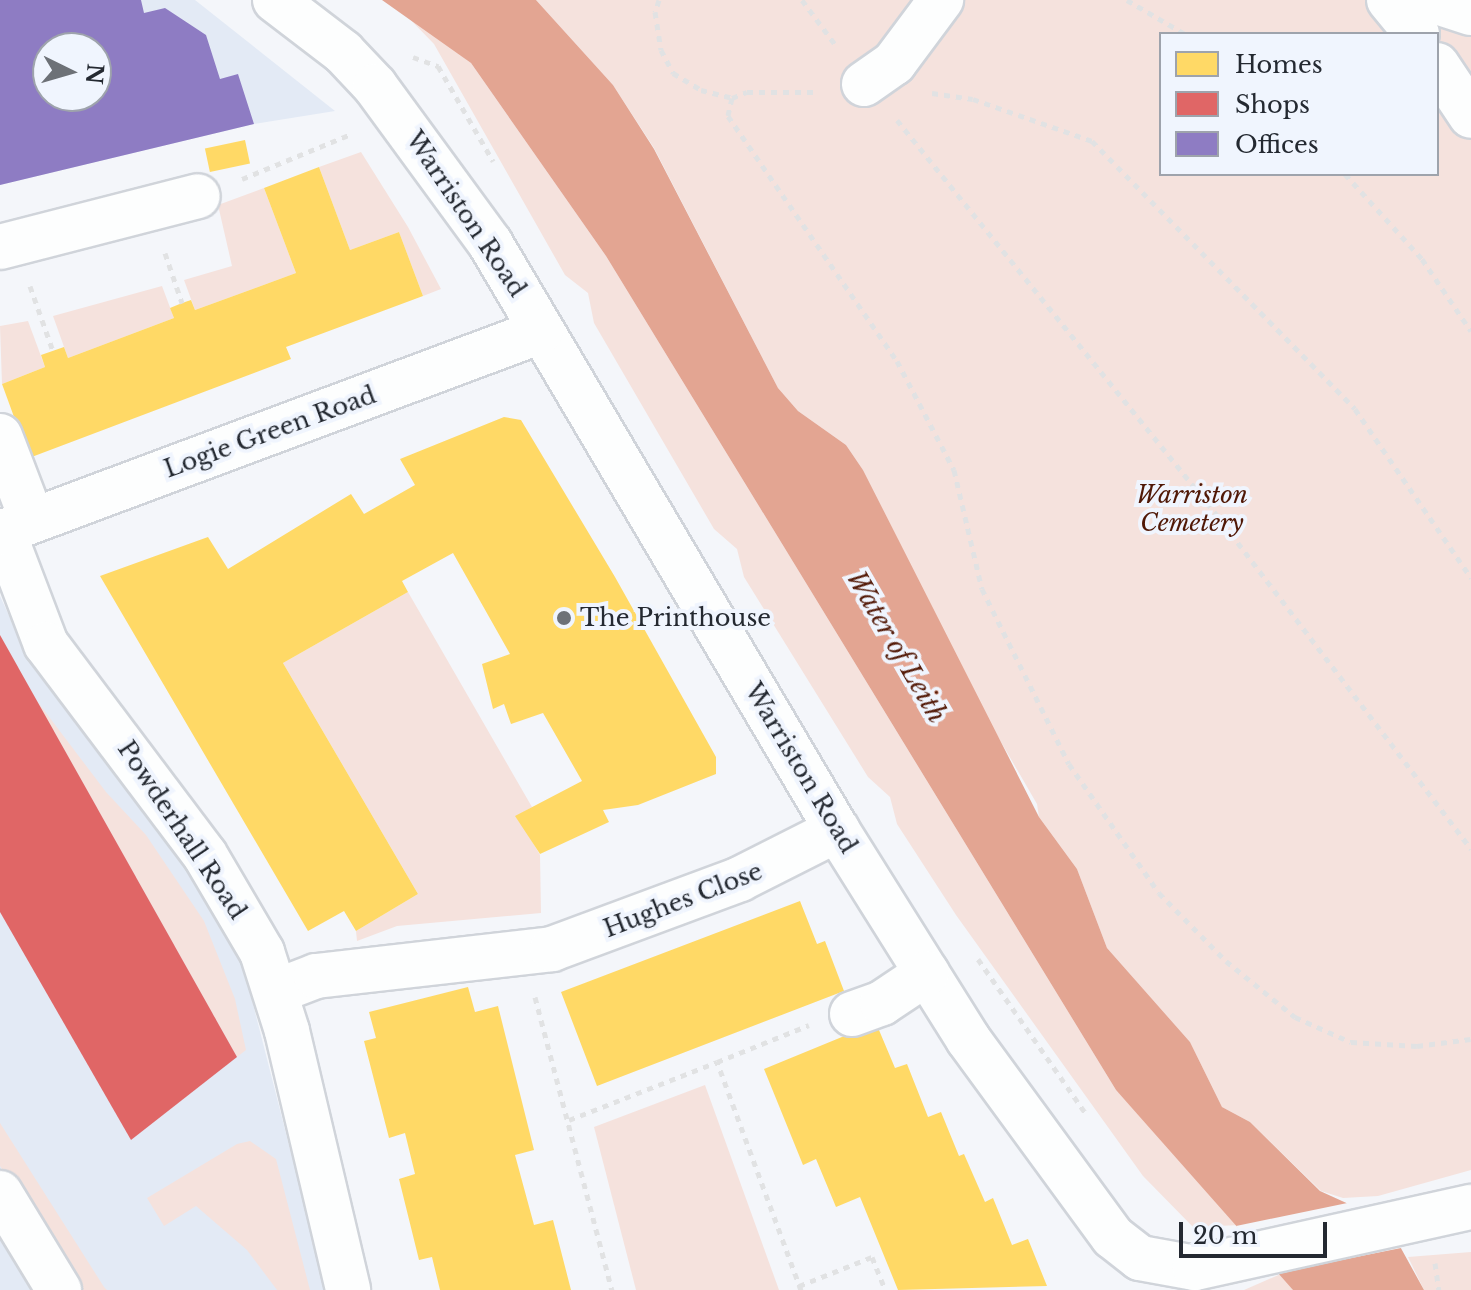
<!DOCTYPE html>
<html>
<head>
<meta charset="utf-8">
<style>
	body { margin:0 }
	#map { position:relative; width:1471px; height:1290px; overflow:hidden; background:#f4f6fa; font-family:"Libre Baskerville",serif }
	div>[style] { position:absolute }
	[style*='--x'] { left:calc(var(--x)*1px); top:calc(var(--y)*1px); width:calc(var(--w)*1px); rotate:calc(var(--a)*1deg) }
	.built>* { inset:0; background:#e3eaf5 }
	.green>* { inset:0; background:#f5e2dd }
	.water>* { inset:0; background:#e3a592 }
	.pier>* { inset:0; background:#f4f6fa }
	.homes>* { inset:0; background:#ffd966; transform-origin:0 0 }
	.shops>* { inset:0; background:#e06666 }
	.offices>* { inset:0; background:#8e7cc3 }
	.path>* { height:5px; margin-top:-2.5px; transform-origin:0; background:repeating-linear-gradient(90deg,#e1e2e3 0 6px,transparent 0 12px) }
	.roads { filter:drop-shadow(2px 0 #d0d4da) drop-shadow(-2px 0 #d0d4da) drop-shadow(0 2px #d0d4da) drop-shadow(0 -2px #d0d4da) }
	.minor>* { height:44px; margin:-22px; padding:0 22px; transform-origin:22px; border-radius:22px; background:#fdfefe }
	.dots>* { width:22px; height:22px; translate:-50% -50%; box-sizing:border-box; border:4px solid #f0f5fe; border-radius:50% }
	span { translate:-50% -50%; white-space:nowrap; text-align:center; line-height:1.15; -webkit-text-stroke:8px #f0f5fe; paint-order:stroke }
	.street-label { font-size:24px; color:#242931 }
	.park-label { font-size:24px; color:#501806; font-style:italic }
	.poi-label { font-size:24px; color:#242931 }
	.left { translate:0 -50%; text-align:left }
	.water-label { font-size:26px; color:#551c0a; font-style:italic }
	.legend { position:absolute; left:1159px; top:32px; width:280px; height:144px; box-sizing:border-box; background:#f0f5fe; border:2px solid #9ea3ac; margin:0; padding:10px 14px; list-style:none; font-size:24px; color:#242931 }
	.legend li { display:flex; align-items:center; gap:16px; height:40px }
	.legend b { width:40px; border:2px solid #9ea3ac }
	.north { position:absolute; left:32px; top:32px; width:80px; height:80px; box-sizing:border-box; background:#f0f5fe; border:2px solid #9ea3ac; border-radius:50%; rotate:95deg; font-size:22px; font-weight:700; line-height:32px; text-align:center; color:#242931 }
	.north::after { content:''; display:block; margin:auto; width:28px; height:36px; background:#6d7177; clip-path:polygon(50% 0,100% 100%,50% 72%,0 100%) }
	.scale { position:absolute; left:1179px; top:1222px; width:148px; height:36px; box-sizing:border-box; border:4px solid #242931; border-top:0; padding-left:10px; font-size:24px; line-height:28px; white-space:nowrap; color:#242931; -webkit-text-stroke:6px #f0f5fe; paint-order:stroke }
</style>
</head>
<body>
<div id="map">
	<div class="built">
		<i style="clip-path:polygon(evenodd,0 0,195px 0,335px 111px,254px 124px,0 185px,0 0,48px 48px,96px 48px,96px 96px,48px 96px,48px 48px)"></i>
		<i style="clip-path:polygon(0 596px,27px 655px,187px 868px,242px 961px,326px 1290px,0 1290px)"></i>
	</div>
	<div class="green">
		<i style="clip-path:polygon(evenodd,536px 0,1471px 0,1471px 1170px,1378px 1196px,1343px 1198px,1321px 1191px,1250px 1122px,1222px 1107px,1190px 1042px,1107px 948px,1077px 869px,1039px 817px,1037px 804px,983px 711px,863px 470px,846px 445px,798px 411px,778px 388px,654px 148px,613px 85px,536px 0,1161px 34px,1437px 34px,1437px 174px,1161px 174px,1161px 34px)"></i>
		<i style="clip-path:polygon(401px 10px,471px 63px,606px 256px,1116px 1090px,1241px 1225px,1193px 1227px,1143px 1176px,956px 915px,897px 824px,890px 797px,868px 777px,744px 577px,737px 549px,714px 529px,594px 323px,588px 293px,565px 275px,434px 44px)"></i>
		<i style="clip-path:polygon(361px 152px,408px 227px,441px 289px,423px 296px,399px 232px,350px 250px,319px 167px)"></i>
		<i style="clip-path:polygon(264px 188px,296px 273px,195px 310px,184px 280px,232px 266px,218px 205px)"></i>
		<i style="clip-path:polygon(162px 286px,174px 318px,68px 358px,53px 316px)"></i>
		<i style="clip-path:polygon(28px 321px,45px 367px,2px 384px,0 326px)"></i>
		<i style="clip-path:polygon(408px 592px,532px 807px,517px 816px,540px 855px,541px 913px,397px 926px,357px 941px,356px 931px,418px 894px,283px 663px)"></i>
		<i style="clip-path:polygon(37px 701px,106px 792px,146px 835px,204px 921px,235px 999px,246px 1050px,237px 1057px)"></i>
		<i style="clip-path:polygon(705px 1085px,779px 1290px,636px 1290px,594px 1127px)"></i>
		<i style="clip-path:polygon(0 1123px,104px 1287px,107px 1290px,76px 1290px,0 1166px)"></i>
		<i style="clip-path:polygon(250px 1141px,276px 1159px,310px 1290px,277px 1290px,247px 1250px,196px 1206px,164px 1226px,147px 1198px,237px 1144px)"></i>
		<i style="clip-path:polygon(1471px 1252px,1471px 1290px,1424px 1290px,1408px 1257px)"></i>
		<i style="clip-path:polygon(1283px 1273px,1293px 1290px,1244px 1290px)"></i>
	</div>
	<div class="water">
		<i style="clip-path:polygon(382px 0,536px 0,613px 85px,654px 149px,778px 388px,798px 411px,846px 445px,863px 470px,1039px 817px,1077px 869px,1107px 948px,1190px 1042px,1222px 1107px,1250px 1122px,1320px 1191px,1386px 1221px,1424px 1290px,1293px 1290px,1116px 1090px,606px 256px,471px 63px)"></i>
	</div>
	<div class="pier">
		<i style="clip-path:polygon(1357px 1201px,1389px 1218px,1406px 1247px,1277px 1273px,1236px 1226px)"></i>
	</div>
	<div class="homes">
		<i style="left:245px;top:140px;width:24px;height:41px;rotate:78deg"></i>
		<i style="clip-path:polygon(319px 167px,350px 250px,399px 232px,423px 296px,286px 347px,291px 359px,29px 458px,2px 384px,45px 367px,41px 355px,64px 347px,68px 358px,174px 318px,170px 308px,182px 303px,191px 300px,195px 310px,296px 273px,264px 188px)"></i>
		<i style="clip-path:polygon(504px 417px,521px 420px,615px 577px,716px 757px,716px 774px,638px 805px,603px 810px,609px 822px,540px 854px,515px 816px,582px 781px,543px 713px,511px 724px,504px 704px,493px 709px,482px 664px,510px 654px,453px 553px,402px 581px,408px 592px,283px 663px,418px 894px,356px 931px,344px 911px,308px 931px,100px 576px,208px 537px,228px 569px,351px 494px,364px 514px,415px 485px,400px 459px)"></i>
		<i style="clip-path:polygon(800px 901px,817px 944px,825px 941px,844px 991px,597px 1086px,561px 992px)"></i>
		<i style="clip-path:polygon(468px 987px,475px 1012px,498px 1006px,534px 1150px,515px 1155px,534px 1225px,553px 1220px,571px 1290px,440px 1290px,432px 1257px,419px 1260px,399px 1179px,415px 1174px,405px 1133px,389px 1138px,364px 1041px,376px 1038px,369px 1012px)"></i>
		<i style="clip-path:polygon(876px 1023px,895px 1068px,907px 1064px,928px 1117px,941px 1112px,959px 1156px,964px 1154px,985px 1202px,993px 1198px,1012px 1245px,1028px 1239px,1047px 1286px,898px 1290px,860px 1197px,836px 1207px,816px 1159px,803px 1165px,764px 1069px)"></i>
	</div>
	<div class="shops">
		<i style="clip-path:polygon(0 635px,237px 1057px,131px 1140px,0 912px)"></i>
	</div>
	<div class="offices">
		<i style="clip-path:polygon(evenodd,0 0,141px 0,144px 13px,165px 8px,206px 35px,220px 79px,238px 74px,254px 124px,0 185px,0 0,48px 48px,96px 48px,96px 96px,48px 96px,48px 48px)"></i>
	</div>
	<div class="path">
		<i style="--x:659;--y:0;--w:13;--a:108"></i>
		<i style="--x:655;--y:12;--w:38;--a:81"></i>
		<i style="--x:661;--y:50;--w:26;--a:62"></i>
		<i style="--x:673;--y:73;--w:33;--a:31"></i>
		<i style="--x:701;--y:90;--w:32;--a:14"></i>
		<i style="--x:732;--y:98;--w:16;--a:-22"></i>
		<i style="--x:747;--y:92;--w:72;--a:0"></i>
		<i style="--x:802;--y:0;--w:59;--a:53.3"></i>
		<i style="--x:1127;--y:0;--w:67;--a:30.4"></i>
		<i style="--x:413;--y:57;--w:27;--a:20"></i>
		<i style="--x:438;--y:66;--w:110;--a:59.9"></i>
		<i style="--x:932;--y:93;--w:41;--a:8.3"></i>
		<i style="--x:973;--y:99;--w:126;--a:19.4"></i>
		<i style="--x:1092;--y:141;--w:375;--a:45.5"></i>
		<i style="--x:1355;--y:409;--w:205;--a:55.5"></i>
		<i style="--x:732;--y:98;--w:18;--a:103"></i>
		<i style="--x:728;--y:116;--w:298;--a:55.4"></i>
		<i style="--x:897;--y:361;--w:123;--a:62.4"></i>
		<i style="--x:954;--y:470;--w:122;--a:76.8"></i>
		<i style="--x:982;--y:589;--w:195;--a:63.6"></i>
		<i style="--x:1069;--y:764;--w:157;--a:55.1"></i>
		<i style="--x:1159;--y:893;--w:95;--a:45.4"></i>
		<i style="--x:1226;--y:961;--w:89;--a:39.1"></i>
		<i style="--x:1295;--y:1017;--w:61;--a:24.1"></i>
		<i style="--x:1351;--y:1042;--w:66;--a:3.5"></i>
		<i style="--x:1417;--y:1046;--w:54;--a:-7.4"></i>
		<i style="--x:897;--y:120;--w:507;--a:51"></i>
		<i style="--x:1216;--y:514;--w:421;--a:52.7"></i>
		<i style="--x:1345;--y:174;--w:115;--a:47.8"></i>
		<i style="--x:1422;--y:259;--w:87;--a:55.8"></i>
		<i style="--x:242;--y:179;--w:118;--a:-22.4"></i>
		<i style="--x:165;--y:253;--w:53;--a:71.2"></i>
		<i style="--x:30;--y:286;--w:69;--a:70.5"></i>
		<i style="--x:978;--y:959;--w:190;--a:55.1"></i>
		<i style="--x:535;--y:997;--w:303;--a:75.3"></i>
		<i style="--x:569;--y:1120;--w:159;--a:-21.4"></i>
		<i style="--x:1435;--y:1263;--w:27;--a:82"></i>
		<i style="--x:799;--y:1286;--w:79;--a:-21.7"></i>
		<i style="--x:872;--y:1257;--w:35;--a:68"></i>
		<i style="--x:801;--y:1290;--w:243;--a:-110.2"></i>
		<i style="--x:717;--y:1062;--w:99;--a:-21.9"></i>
	</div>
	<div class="roads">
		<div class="minor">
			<i style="--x:275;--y:0;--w:86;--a:37.4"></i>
			<i style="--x:343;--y:52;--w:47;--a:46.7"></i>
			<i style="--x:375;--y:86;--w:195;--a:53.8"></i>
			<i style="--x:490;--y:243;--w:682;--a:59.41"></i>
			<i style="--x:837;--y:830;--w:247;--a:57.9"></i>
			<i style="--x:968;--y:1039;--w:245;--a:53.8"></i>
			<i style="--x:1113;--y:1237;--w:34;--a:38"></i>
			<i style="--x:1140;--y:1258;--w:56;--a:10.3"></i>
			<i style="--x:1195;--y:1268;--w:283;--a:-12.5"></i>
			<i style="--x:1389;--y:0;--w:44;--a:50.5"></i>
			<i style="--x:1431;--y:0;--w:42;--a:18"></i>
			<i style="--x:1437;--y:65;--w:61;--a:56.3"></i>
			<i style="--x:864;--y:84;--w:37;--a:-35"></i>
			<i style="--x:894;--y:63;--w:79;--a:-53.3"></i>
			<i style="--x:0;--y:247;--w:204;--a:-14.4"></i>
			<i style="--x:0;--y:436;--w:90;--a:69.1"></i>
			<i style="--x:3;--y:531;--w:121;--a:69.2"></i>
			<i style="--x:46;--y:644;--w:264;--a:53"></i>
			<i style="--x:205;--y:855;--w:113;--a:59.6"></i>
			<i style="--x:262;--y:952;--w:83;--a:72.4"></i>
			<i style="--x:287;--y:1031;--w:266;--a:76.7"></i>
			<i style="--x:0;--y:533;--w:577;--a:-20.47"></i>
			<i style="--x:277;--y:991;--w:42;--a:-21"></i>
			<i style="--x:316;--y:976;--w:238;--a:-6.5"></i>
			<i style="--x:552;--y:949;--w:201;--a:-20.4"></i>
			<i style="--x:740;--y:879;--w:109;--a:-26.8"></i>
			<i style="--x:852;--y:1014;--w:32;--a:-20"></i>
			<i style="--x:882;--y:1003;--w:54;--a:-33.7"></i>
			<i style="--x:0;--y:1193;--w:114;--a:58.7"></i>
		</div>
	</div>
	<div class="dots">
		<i style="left:564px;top:618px;background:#6d7177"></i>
	</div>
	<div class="street-label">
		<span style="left:466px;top:214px;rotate:56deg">Warriston Road</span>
		<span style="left:270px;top:432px;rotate:-20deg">Logie Green Road</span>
		<span style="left:801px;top:768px;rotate:59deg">Warriston Road</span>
		<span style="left:182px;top:830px;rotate:56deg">Powderhall Road</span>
		<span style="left:683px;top:900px;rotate:-21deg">Hughes Close</span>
	</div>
	<div class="park-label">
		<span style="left:1192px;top:509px">Warriston<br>Cemetery</span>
	</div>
	<div class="poi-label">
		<span class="left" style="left:580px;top:618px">The Printhouse</span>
	</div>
	<div class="water-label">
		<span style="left:896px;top:647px;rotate:60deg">Water of Leith</span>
	</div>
	<ul class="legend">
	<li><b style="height:22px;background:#ffd966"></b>Homes</li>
	<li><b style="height:22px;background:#e06666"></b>Shops</li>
	<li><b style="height:22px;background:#8e7cc3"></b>Offices</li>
	</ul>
	<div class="north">N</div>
	<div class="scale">20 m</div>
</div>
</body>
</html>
